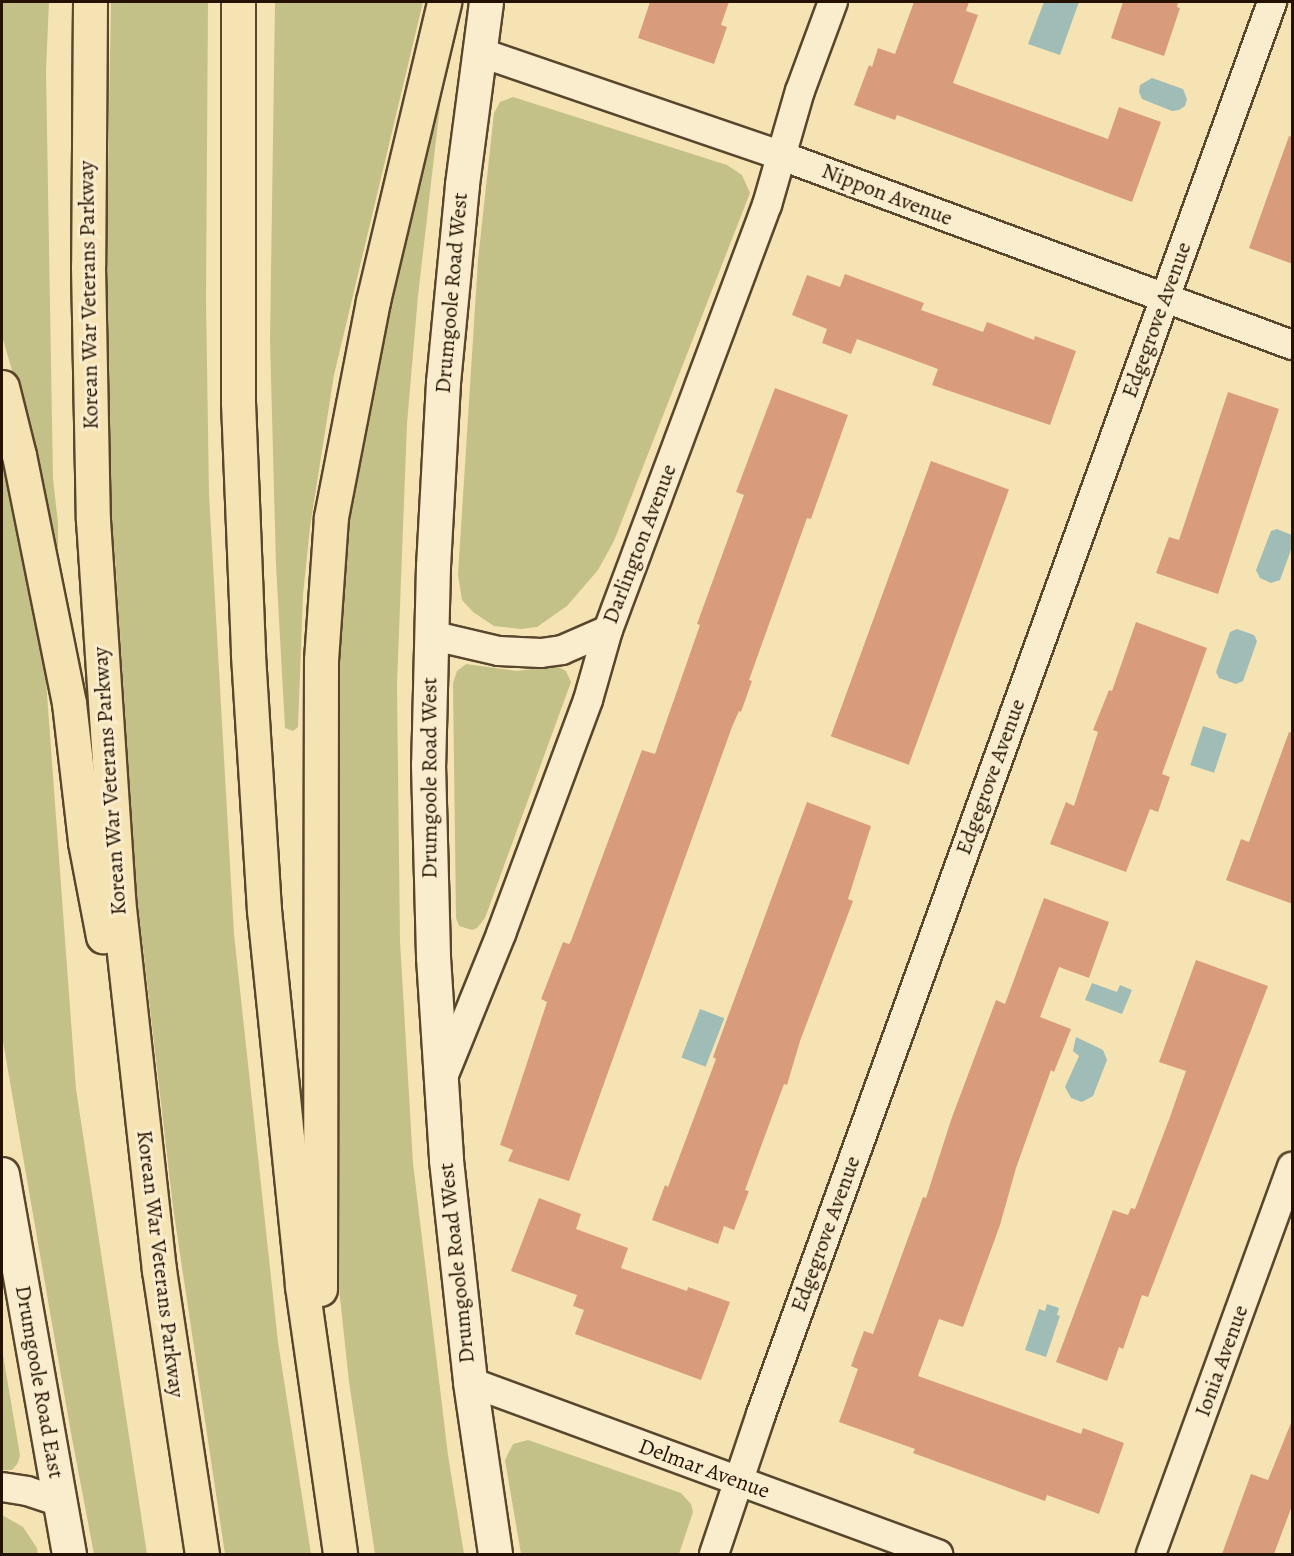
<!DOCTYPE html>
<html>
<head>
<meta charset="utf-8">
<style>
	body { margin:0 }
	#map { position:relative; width:1294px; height:1556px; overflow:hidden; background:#f6e3b3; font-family:Alegreya,serif }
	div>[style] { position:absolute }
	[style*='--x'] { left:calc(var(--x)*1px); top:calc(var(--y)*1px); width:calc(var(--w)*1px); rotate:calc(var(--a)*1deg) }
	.green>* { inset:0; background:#c3c188 }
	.water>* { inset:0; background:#a0bcb6; transform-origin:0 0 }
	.building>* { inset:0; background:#d89c7d; transform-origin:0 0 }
	.roads { filter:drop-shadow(2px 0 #59462d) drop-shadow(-2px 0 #59462d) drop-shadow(0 2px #59462d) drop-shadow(0 -2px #59462d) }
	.minor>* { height:28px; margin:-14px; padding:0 14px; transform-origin:14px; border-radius:14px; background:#f9edce }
	.secondary>* { height:33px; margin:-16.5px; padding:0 16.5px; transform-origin:16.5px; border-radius:16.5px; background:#f9edce }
	.motorway>* { height:33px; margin:-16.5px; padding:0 16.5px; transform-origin:16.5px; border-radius:16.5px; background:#f6e3b3 }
	span { translate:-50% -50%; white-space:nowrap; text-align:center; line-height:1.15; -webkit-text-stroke:6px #f9edce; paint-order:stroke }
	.street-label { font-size:22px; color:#251100 }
	.frame { position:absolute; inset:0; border:3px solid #251100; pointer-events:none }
</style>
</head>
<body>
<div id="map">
	<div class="green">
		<i style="clip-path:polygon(2px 2px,49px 2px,46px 71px,53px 479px,58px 523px,58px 546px,55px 551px,21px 401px,2px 336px)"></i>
		<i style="clip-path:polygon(111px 2px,208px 2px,206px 300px,209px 494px,234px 934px,278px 1342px,311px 1554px,225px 1554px,173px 1207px,136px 887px,115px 556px,109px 499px,106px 279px)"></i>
		<i style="clip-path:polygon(275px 2px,423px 2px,334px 375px,310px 527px,303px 595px,298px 727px,293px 731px,285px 728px,276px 565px,270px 340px)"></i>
		<i style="clip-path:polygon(444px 71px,418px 296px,407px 424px,397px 684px,400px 941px,413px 1163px,448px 1455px,464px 1554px,375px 1554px,349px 1382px,336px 1260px,333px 1183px,338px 553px,370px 360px)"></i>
		<i style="clip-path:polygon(513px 97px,727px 165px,742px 175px,750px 193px,614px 541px,598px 570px,567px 606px,537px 627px,521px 629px,494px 626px,473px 612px,462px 600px,458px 575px,478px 260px,494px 113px,500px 102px)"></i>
		<i style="clip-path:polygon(2px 447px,42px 626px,76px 1089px,147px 1554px,94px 1554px,71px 1433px,2px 1036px)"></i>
		<i style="clip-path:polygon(466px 664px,517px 671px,556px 666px,566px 671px,571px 682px,485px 918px,477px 928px,472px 930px,459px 926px,456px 918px,453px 683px,457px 671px)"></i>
		<i style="clip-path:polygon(2px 1349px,20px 1455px,18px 1463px,12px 1470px,2px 1470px)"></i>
		<i style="clip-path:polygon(528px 1440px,681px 1493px,691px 1504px,693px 1512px,679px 1554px,521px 1554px,505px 1460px,513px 1444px)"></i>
		<i style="clip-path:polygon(2px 1515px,23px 1527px,37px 1548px,38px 1554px,2px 1554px)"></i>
	</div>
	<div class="water">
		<i style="clip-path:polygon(1044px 2px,1079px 2px,1060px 55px,1028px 44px)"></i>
		<i style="clip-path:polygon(1152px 78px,1183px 89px,1187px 99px,1185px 106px,1179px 110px,1172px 111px,1142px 99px,1139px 92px,1140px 85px)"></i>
		<i style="clip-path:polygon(1277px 529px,1292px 535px,1292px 547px,1280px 580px,1271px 583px,1260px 578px,1256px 570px,1271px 531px)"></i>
		<i style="clip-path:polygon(1237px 629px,1254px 635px,1257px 641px,1243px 681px,1236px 684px,1219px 678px,1216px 672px,1230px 632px)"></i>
		<i style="left:1203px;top:726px;width:25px;height:41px;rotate:18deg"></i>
		<i style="clip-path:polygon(1092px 983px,1117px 992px,1120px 985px,1132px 990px,1122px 1014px,1085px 1000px)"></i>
		<i style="left:700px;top:1009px;width:26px;height:52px;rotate:21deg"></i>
		<i style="clip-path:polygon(1076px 1037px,1103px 1050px,1107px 1060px,1093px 1096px,1082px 1102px,1071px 1098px,1065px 1087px,1079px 1056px,1073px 1051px)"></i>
		<i style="clip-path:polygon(1047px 1304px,1059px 1308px,1057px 1315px,1060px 1316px,1046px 1357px,1025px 1350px,1039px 1309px,1045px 1311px)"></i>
	</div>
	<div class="building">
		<i style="clip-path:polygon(650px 2px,729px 2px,721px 25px,727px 27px,714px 64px,638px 38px)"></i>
		<i style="clip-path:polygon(914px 2px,969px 2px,966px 11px,978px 15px,953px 83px,1108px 139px,1119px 107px,1161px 122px,1132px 202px,897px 115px,895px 120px,854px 105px,869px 65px,872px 67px,878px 48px,895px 54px)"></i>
		<i style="clip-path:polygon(1123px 2px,1178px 2px,1177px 7px,1180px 8px,1164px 56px,1111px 38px)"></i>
		<i style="clip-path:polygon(1289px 136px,1293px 137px,1293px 264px,1249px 248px)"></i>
		<i style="clip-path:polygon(845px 274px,924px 303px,921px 310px,983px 332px,987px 322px,1034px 340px,1035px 336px,1076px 351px,1050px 425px,932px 385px,938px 369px,857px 339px,851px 354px,822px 343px,827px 329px,792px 315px,807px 275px,840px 287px)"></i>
		<i style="clip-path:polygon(775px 388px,848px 415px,811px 519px,807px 518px,749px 680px,752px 681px,741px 712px,739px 711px,732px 727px,569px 1181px,508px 1161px,513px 1150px,500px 1145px,547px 1002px,541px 999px,563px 942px,569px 944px,571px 941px,642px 750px,655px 754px,700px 625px,697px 624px,744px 495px,736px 492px)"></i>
		<i style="clip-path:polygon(1228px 392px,1279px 409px,1218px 594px,1156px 573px,1169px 537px,1179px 540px)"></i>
		<i style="left:931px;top:461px;width:83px;height:293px;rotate:20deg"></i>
		<i style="clip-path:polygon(1136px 622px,1207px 648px,1162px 774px,1170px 777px,1158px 812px,1150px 809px,1126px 872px,1050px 844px,1066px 802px,1074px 806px,1098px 732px,1093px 730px,1109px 690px,1112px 691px)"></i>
		<i style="clip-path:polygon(1289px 732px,1293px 733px,1293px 904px,1226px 880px,1241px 839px,1249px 842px)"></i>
		<i style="clip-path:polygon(807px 802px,871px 826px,848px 899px,853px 901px,800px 1041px,787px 1085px,784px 1084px,745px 1190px,749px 1191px,734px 1230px,724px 1226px,718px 1244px,652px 1220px,665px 1185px,668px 1187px,716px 1059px,713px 1057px)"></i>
		<i style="clip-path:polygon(1044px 898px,1109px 922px,1089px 978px,1059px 967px,1040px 1017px,1071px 1029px,1054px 1072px,1051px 1070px,1016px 1168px,1000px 1225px,963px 1327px,939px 1319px,918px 1376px,1081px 1434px,1083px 1428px,1124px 1443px,1099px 1514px,1047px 1495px,1045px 1501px,913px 1453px,915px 1449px,839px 1422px,858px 1369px,851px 1366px,864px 1331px,873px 1334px,923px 1197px,926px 1198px,951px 1120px,996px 1000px,1005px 1004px)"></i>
		<i style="clip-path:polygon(1196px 960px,1268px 986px,1148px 1297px,1142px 1295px,1123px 1349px,1119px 1347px,1107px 1381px,1056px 1362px,1113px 1210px,1128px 1215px,1131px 1208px,1135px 1209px,1170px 1117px,1186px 1071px,1159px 1062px)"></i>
		<i style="clip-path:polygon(539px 1198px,581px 1214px,576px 1229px,628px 1248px,621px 1268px,687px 1291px,688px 1287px,730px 1302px,701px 1380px,575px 1334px,584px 1310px,573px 1306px,577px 1295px,511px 1271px)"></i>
		<i style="clip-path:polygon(1291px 1423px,1293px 1503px,1274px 1554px,1222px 1554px,1251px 1474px,1268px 1480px)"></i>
	</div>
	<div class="roads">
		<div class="minor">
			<i style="--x:479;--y:52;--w:320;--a:18.9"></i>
			<i style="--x:782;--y:156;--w:544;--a:20.33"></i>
			<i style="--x:430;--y:635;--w:71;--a:13.1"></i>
			<i style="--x:499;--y:651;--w:42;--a:2.7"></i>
			<i style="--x:541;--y:653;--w:21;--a:-8"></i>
			<i style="--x:562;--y:650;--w:50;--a:-23.5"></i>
			<i style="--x:441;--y:1082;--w:160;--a:-67.9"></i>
			<i style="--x:501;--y:934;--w:250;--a:-69.6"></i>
			<i style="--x:588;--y:700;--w:73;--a:-74.1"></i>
			<i style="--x:608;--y:630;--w:454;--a:-69.5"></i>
			<i style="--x:767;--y:205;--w:119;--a:-73.9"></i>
			<i style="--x:800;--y:91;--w:95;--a:-69.7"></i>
			<i style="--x:470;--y:1382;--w:499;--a:20.2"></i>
			<i style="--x:2;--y:1487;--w:25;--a:9"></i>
			<i style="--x:27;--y:1491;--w:35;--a:18"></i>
			<i style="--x:714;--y:1554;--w:148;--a:-71.4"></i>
			<i style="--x:761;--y:1414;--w:1502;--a:-70.1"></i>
			<i style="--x:1151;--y:1554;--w:412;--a:-70"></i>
		</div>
		<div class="secondary">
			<i style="--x:486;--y:2;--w:185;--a:97.5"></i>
			<i style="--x:462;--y:185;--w:198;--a:95.5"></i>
			<i style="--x:443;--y:382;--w:184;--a:93.1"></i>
			<i style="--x:433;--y:566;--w:198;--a:91.4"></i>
			<i style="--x:428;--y:764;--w:193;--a:88.5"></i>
			<i style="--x:433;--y:957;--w:203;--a:86.3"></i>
			<i style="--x:446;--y:1160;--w:223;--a:83.8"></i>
			<i style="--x:470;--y:1382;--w:174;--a:81.7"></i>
			<i style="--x:2;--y:1174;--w:386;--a:80"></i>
		</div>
		<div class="motorway">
			<i style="--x:90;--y:2;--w:264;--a:90.4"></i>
			<i style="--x:88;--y:266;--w:254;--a:88.9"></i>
			<i style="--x:93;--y:520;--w:380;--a:86.2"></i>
			<i style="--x:118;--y:899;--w:373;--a:83.7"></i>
			<i style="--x:159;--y:1270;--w:287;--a:81.4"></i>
			<i style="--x:238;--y:2;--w:400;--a:90"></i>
			<i style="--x:238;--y:402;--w:253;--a:87.7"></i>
			<i style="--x:248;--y:655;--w:256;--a:86.4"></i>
			<i style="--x:264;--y:910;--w:378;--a:84.2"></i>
			<i style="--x:302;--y:1286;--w:271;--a:81.9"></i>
			<i style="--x:2;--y:387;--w:70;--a:76"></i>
			<i style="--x:19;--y:455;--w:253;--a:78.6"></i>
			<i style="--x:69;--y:703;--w:140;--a:83.4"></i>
			<i style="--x:85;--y:842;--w:96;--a:79.2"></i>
			<i style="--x:320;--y:1289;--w:629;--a:-89.91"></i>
			<i style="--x:321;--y:660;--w:143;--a:-86"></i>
			<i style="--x:331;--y:517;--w:220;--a:-79"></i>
			<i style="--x:373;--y:301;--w:307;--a:-76.6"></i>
		</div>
	</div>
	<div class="street-label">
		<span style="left:887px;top:195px;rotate:21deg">Nippon Avenue</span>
		<span style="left:452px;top:293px;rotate:-85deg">Drumgoole Road West</span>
		<span style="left:89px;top:295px;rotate:-91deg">Korean War Veterans Parkway</span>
		<span style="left:1157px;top:320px;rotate:-70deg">Edgegrove Avenue</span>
		<span style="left:640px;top:544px;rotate:-69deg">Darlington Avenue</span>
		<span style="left:991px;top:777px;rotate:-70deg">Edgegrove Avenue</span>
		<span style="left:430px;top:778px;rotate:-90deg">Drumgoole Road West</span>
		<span style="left:110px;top:781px;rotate:-94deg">Korean War Veterans Parkway</span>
		<span style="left:826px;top:1234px;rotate:-70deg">Edgegrove Avenue</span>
		<span style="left:457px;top:1263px;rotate:-96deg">Drumgoole Road West</span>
		<span style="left:160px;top:1264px;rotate:83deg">Korean War Veterans Parkway</span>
		<span style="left:1222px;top:1361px;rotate:-70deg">Ionia Avenue</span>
		<span style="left:39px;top:1382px;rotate:80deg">Drumgoole Road East</span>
		<span style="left:704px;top:1469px;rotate:20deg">Delmar Avenue</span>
	</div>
	<div class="frame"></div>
</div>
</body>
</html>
